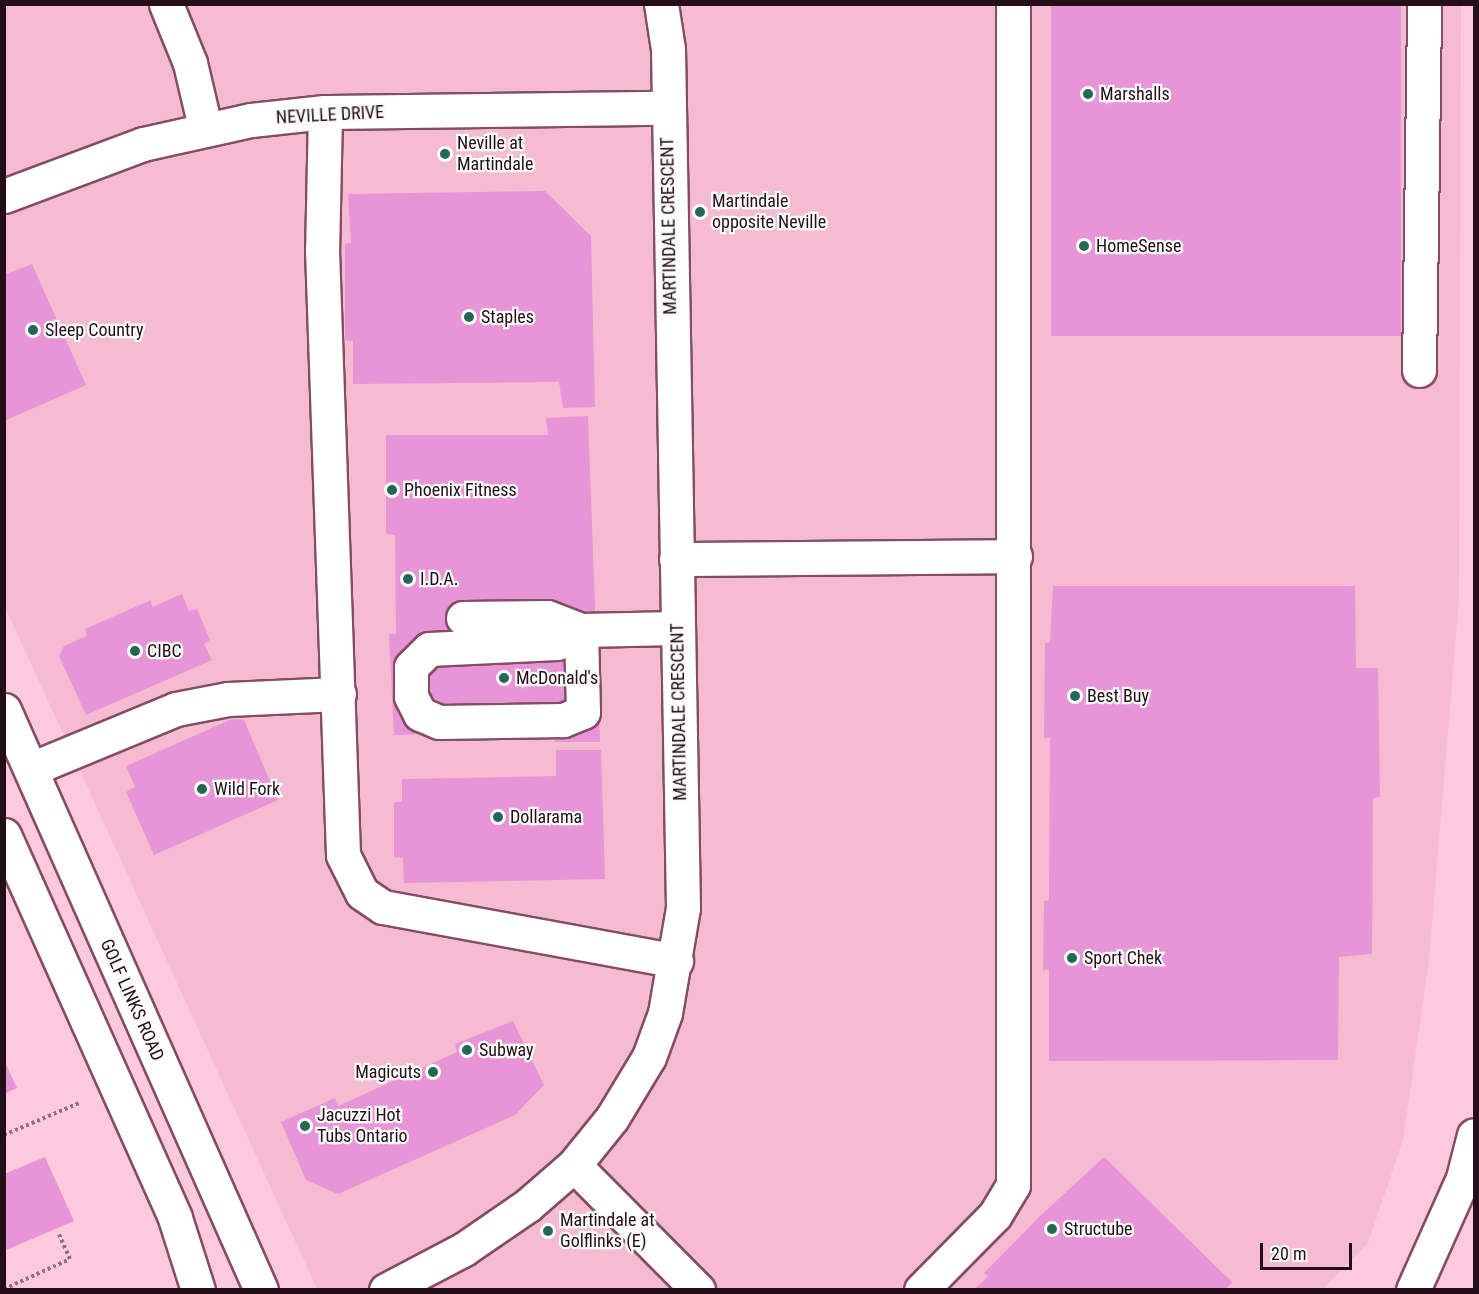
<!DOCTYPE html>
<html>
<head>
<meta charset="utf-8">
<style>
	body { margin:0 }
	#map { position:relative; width:1479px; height:1294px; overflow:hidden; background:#fdcadd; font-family:"Roboto Condensed",sans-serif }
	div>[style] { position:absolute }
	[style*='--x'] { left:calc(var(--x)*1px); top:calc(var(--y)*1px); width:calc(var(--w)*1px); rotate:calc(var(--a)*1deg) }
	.built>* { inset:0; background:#f5bcd1 }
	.building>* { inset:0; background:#e795d6; transform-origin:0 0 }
	.path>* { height:4px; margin-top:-2px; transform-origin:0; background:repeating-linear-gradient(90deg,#926e7c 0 3px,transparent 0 6px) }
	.roads { filter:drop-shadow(2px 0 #844d63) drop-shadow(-2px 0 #844d63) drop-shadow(0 2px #844d63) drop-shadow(0 -2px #844d63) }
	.minor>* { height:33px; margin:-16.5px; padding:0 16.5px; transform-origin:16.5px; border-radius:16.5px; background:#fff }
	.major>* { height:33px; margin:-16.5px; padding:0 16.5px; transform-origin:16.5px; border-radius:16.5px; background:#fff }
	.highway>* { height:33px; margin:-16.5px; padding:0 16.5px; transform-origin:16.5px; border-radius:16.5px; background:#fff }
	.dots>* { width:16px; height:16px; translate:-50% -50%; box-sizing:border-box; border:3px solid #fbfbfb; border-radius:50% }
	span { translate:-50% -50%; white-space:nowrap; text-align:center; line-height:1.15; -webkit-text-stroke:4.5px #fbfbfb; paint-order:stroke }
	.poi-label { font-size:18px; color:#240f18 }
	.left { translate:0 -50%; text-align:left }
	.right { translate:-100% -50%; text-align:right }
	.street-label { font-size:18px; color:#240f18 }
	.frame { position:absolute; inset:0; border:6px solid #240f18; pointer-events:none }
	.scale { position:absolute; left:1260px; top:1243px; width:92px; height:27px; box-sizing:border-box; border:3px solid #240f18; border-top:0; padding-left:8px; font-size:18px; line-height:21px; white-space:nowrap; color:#240f18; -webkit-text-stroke:4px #fbfbfb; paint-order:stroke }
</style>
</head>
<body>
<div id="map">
	<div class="built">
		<i style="clip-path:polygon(4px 5px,1461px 5px,1459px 600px,1429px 961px,1403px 1140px,1368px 1243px,1322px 1290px,317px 1289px,5px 607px)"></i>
	</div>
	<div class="building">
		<i style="left:1051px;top:4px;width:350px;height:332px"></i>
		<i style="clip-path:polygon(545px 191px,591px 236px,595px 407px,563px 408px,559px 382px,353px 384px,353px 341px,345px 340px,345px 244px,351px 243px,348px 194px)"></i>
		<i style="clip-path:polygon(32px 264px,86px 385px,4px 421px,4px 275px)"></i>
		<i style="clip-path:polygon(588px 416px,600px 742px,555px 742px,555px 730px,394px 735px,389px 634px,396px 634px,395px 535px,386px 534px,386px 435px,548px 435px,546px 418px)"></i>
		<i style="clip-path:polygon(1053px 586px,1355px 586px,1356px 668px,1378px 668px,1380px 797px,1373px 798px,1372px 954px,1339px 957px,1338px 1060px,1049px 1061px,1049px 969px,1043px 971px,1044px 901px,1049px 900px,1050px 738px,1044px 738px,1045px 643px,1050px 642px)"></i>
		<i style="clip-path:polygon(182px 594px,189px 611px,197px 609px,210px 640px,204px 644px,212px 660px,86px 715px,59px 656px,64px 646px,87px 636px,85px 629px,151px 600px,152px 607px)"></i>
		<i style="clip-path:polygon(232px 719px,244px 720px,278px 800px,154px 855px,126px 792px,135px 787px,126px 766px)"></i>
		<i style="clip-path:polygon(556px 750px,601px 750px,605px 879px,404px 883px,403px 858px,394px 857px,394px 802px,402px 802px,402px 779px,556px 776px)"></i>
		<i style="clip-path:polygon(513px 1021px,544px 1085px,515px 1115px,338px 1194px,306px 1180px,281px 1122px,335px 1098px,338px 1106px,457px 1052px,455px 1044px)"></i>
		<i style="clip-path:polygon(4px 1060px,17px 1088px,4px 1094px)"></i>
		<i style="clip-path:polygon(45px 1157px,74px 1221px,4px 1251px,4px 1174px)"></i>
		<i style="clip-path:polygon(1104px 1157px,1232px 1282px,1225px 1290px,974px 1290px,988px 1276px,984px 1273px,1039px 1217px)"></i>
	</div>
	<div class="path">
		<i style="--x:4;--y:1135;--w:82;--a:-23.1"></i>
		<i style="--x:4;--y:1289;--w:72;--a:-24.4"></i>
		<i style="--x:70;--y:1259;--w:27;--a:-114"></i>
	</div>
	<div class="roads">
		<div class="minor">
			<i style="--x:166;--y:4;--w:64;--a:67.9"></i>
			<i style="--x:190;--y:63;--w:66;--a:76.8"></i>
			<i style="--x:325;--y:112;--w:138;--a:91.2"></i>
			<i style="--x:322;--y:250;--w:605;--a:88.01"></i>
			<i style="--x:343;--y:855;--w:42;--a:63.4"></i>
			<i style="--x:362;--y:893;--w:25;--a:34"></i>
			<i style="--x:383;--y:907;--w:298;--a:10.4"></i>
			<i style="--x:4;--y:196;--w:148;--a:-20.5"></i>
			<i style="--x:143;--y:144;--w:111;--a:-12.5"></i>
			<i style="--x:251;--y:120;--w:74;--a:-6.2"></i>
			<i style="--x:325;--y:112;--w:342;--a:-0.7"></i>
			<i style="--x:1419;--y:370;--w:366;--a:-89.2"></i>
			<i style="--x:676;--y:559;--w:339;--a:-0.5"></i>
			<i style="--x:463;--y:618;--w:84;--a:-0.7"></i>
			<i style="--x:547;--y:617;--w:36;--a:21"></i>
			<i style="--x:581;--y:630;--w:96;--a:-1.2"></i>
			<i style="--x:581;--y:630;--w:82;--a:88.6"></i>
			<i style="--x:583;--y:712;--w:22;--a:158"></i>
			<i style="--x:563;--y:720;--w:124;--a:179.1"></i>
			<i style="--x:439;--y:722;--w:21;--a:-157"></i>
			<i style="--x:420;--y:714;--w:20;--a:-117"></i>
			<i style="--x:411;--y:696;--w:29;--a:-90"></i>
			<i style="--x:411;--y:667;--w:25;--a:-45"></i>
			<i style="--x:429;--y:649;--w:128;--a:-2.7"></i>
			<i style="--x:557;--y:643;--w:27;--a:-28"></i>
			<i style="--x:31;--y:769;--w:157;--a:-22.5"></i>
			<i style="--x:176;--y:709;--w:53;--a:-10.9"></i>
			<i style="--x:228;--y:699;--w:111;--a:-2.6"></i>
			<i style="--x:574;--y:1165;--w:176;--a:45.2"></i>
			<i style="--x:386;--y:1290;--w:88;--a:-27.7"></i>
			<i style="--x:464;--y:1249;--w:78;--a:-34.5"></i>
			<i style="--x:528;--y:1205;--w:61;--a:-41"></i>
			<i style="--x:574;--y:1165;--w:60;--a:-51"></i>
			<i style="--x:612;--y:1118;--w:71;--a:-58.8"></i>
			<i style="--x:649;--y:1057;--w:47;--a:-70"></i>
			<i style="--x:665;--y:1013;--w:107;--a:-80.3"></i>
			<i style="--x:683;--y:908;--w:859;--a:-91"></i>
			<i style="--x:668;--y:49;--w:46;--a:-98.8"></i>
			<i style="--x:921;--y:1290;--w:105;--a:-45.4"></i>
			<i style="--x:995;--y:1215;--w:35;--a:-59"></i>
			<i style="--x:1013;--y:1185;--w:1181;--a:-90"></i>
		</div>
		<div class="major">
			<i style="--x:4;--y:710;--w:634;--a:66.1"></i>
			<i style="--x:4;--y:835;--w:419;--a:65.9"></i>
			<i style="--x:175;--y:1218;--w:76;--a:72.3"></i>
		</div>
		<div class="highway">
			<i style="--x:1413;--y:1290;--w:123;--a:-65.9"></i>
			<i style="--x:1463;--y:1178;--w:44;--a:-75.7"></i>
		</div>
	</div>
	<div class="dots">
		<i style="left:1088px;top:94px;background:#246757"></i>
		<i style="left:445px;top:154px;background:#246757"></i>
		<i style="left:700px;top:212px;background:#246757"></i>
		<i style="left:1084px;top:246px;background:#246757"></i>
		<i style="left:469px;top:317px;background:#246757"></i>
		<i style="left:33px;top:330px;background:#246757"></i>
		<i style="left:392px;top:490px;background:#246757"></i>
		<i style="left:408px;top:579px;background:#246757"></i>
		<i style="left:135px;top:651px;background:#246757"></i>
		<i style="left:504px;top:678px;background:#246757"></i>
		<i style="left:1075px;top:696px;background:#246757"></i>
		<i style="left:202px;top:789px;background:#246757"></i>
		<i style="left:498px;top:817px;background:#246757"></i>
		<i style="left:1072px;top:958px;background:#246757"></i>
		<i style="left:467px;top:1050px;background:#246757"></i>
		<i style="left:433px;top:1072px;background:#246757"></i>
		<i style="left:305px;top:1126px;background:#246757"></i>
		<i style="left:1052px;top:1229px;background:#246757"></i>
		<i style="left:548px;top:1231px;background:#246757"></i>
	</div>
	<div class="poi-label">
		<span class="left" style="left:1100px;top:94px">Marshalls</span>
		<span class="left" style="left:457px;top:154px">Neville at<br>Martindale</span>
		<span class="left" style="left:712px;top:212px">Martindale<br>opposite Neville</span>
		<span class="left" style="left:1096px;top:246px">HomeSense</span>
		<span class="left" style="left:481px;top:317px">Staples</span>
		<span class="left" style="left:45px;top:330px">Sleep Country</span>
		<span class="left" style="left:404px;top:490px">Phoenix Fitness</span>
		<span class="left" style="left:420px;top:579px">I.D.A.</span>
		<span class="left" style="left:147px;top:651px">CIBC</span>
		<span class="left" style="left:516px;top:678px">McDonald's</span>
		<span class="left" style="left:1087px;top:696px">Best Buy</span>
		<span class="left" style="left:214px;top:789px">Wild Fork</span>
		<span class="left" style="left:510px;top:817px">Dollarama</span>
		<span class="left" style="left:1084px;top:958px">Sport Chek</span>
		<span class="left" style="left:479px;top:1050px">Subway</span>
		<span class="right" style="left:421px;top:1072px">Magicuts</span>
		<span class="left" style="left:317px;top:1126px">Jacuzzi Hot<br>Tubs Ontario</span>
		<span class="left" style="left:560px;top:1231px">Martindale at<br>Golflinks (E)</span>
		<span class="left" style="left:1064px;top:1229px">Structube</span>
	</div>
	<div class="street-label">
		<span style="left:330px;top:115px;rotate:-3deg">NEVILLE DRIVE</span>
		<span style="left:669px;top:226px;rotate:-91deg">MARTINDALE CRESCENT</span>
		<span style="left:679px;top:712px;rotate:-91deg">MARTINDALE CRESCENT</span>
		<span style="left:132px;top:1000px;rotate:66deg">GOLF LINKS ROAD</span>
	</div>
	<div class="frame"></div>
	<div class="scale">20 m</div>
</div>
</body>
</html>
